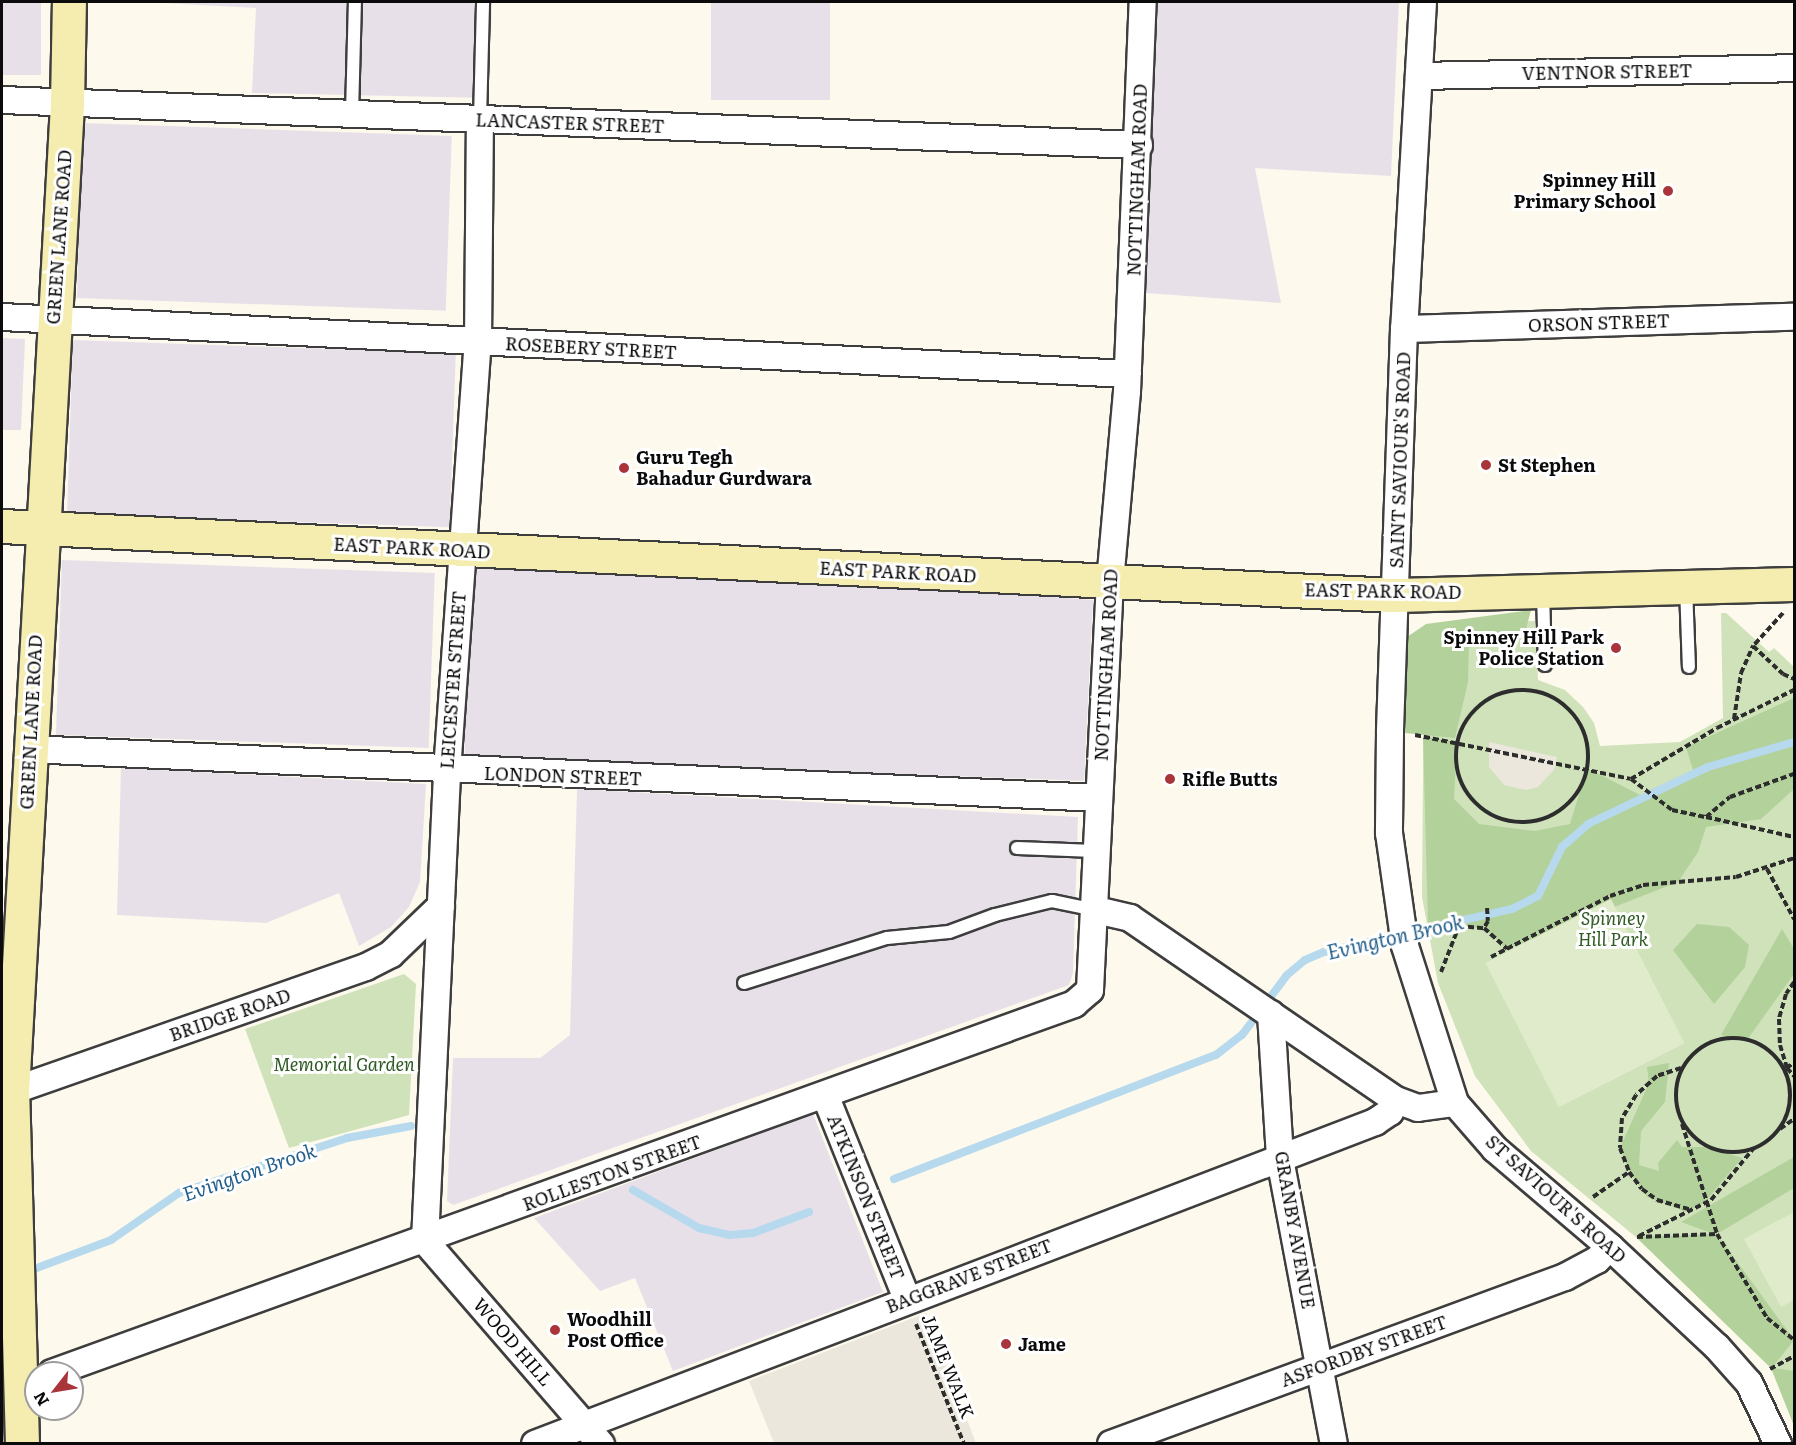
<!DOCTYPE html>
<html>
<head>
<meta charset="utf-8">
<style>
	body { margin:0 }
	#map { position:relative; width:1796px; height:1445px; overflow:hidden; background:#fdf9ec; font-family:Literata,serif }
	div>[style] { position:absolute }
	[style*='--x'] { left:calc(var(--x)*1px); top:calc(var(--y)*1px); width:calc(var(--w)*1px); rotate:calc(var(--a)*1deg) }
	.industrial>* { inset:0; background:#e8e0e9; transform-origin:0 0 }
	.green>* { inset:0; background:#cfe2ba }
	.forest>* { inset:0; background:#b3d19b }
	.pitch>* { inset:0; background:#e0ebcb; transform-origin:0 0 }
	.plaza>* { inset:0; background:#ebe7dc }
	.stream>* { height:8px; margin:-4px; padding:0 4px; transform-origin:4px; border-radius:4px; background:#b7d9ee }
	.path>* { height:4px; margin-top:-2px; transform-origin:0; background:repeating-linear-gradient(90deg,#2d2d2d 0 6px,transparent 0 9px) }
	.path>.ring { margin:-2px; padding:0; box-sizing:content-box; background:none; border:4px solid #2d2d2d; border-radius:50% }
	.roads { filter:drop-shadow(2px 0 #3e3e3e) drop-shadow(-2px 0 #3e3e3e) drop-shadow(0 2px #3e3e3e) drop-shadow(0 -2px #3e3e3e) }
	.lane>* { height:12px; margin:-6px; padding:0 6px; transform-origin:6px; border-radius:6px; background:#fff }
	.street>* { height:26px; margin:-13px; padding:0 13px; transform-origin:13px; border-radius:13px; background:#fff }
	.secondary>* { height:33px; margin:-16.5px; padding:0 16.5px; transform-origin:16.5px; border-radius:16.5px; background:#f5edaf }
	.dots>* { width:16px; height:16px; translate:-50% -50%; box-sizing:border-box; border:3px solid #fff; border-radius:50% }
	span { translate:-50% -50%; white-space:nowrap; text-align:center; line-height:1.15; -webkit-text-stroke:6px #fff; paint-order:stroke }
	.street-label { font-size:18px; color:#0b0b0b }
	.poi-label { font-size:18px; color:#0b0b0b; font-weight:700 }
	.right { translate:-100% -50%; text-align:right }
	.left { translate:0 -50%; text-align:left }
	.park-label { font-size:18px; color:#2f5a24; font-style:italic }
	.water-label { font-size:20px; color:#255f8c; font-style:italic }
	.frame { position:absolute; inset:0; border:3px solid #0b0b0b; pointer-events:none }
	.north { position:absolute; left:24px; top:1361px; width:60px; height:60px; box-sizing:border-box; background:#fff; border:2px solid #9d9d9d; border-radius:50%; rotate:239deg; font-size:16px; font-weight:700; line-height:24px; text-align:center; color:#0b0b0b }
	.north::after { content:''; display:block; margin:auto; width:21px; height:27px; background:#a9353b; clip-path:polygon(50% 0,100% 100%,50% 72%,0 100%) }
</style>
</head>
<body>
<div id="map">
	<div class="industrial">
		<i style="left:2px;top:2px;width:39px;height:73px"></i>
		<i style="clip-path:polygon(145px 2px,492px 2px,488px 98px,252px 93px,256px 8px)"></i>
		<i style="left:711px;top:2px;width:119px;height:98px"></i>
		<i style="clip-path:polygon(1157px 2px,1399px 2px,1391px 176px,1255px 168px,1281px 303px,1146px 293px)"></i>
		<i style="left:83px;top:123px;width:369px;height:175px;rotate:2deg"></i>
		<i style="clip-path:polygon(2px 338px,25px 339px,21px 430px,2px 430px)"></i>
		<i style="left:73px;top:340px;width:383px;height:174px;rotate:2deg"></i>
		<i style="clip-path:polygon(461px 551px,1093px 600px,1084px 781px,465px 757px)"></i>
		<i style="left:62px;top:560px;width:373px;height:175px;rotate:2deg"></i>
		<i style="clip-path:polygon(121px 768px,426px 784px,420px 882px,409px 907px,391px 927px,359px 946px,339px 893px,266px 923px,117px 915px)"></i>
		<i style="clip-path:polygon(577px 789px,1078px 817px,1073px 973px,1069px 985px,453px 1205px,447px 1201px,453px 1058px,540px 1058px,570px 1035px)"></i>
		<i style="clip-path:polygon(813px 1114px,883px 1292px,673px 1371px,635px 1278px,600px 1291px,534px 1218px)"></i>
	</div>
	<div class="green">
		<i style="clip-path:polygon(1721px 613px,1726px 613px,1769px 652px,1774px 648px,1794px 667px,1794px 1410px,1771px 1368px,1636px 1237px,1531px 1151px,1475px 1076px,1438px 983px,1422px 897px,1424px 656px,1461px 623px,1535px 621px,1538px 680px,1565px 690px,1583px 707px,1594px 723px,1600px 746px,1680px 742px,1723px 718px)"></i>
		<i style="clip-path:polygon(404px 974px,416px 984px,409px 1115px,289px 1148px,245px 1029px)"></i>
	</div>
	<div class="forest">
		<i style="clip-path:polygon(1531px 610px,1525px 633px,1469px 643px,1468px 682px,1455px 738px,1405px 733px,1407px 637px,1426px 624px)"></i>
		<i style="clip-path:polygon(1794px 698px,1794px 789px,1761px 819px,1706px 827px,1698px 852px,1678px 882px,1507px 949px,1483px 928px,1428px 925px,1423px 736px,1457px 742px,1454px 799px,1479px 824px,1535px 831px,1570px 824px,1587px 768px,1642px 796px,1694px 773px,1686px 747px)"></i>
		<i style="clip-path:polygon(1697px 924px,1729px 927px,1749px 945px,1745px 967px,1714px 1004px,1673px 950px)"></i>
		<i style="clip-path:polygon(1782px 929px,1794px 949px,1794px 974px,1747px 1040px,1721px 1035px)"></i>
		<i style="clip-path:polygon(1669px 1063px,1665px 1102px,1641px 1131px,1639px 1165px,1659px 1171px,1658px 1163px,1677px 1140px,1682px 1147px,1708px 1147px,1742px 1158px,1704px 1203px,1687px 1212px,1647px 1197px,1629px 1172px,1620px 1148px,1649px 1083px,1647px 1067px)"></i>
		<i style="clip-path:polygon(1794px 1157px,1794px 1188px,1717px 1234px,1794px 1340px,1772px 1368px,1794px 1371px,1794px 1426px,1771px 1368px,1636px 1237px,1714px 1234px,1681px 1222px)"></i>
	</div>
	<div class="pitch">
		<i style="left:1611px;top:899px;width:162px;height:141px;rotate:63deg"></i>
		<i style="clip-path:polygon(1794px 1212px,1794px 1300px,1781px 1307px,1744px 1239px)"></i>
	</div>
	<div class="plaza">
		<i style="clip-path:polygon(1489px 742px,1557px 757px,1554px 770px,1538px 787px,1526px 790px,1504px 785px,1489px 767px)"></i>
		<i style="clip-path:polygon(926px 1313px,976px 1443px,774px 1443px,749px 1381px)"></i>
	</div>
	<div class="stream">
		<i style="--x:894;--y:1179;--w:345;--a:-21.1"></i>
		<i style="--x:1216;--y:1055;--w:33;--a:-38"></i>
		<i style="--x:1242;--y:1035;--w:75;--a:-53.1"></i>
		<i style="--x:1287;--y:975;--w:23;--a:-40"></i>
		<i style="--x:1305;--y:960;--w:21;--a:-23"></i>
		<i style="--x:1324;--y:952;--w:193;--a:-12.9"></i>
		<i style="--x:1512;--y:909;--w:29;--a:-27"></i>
		<i style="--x:1538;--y:896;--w:55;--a:-63.9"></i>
		<i style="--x:1562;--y:847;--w:35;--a:-41"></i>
		<i style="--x:1588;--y:824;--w:133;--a:-25.4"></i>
		<i style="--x:1708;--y:767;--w:90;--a:-16.2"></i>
		<i style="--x:633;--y:1190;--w:76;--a:29.9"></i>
		<i style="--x:699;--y:1228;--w:31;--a:13"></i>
		<i style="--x:729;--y:1235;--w:24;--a:-5"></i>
		<i style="--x:753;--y:1233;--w:60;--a:-20.6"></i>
		<i style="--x:26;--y:1272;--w:91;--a:-20.6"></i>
		<i style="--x:111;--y:1240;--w:83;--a:-34.7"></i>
		<i style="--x:179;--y:1193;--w:177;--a:-18.1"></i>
		<i style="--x:347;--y:1138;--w:65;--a:-10.6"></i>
	</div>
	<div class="path">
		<i style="--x:1783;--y:613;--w:45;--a:132.3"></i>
		<i style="--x:1753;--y:646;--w:41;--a:43"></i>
		<i style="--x:1783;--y:674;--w:12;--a:24"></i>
		<i class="ring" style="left:1456px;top:690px;width:128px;height:128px"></i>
		<i style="--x:1734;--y:719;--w:47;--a:-81.3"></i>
		<i style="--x:1741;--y:673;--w:30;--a:-66"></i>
		<i style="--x:1415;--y:735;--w:220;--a:11.5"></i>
		<i style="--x:1631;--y:779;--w:51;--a:37.1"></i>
		<i style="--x:1672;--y:810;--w:35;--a:12"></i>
		<i style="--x:1706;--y:817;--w:31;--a:-40"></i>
		<i style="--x:1730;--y:797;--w:68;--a:-19.8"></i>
		<i style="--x:1631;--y:779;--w:100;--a:-30.7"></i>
		<i style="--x:1717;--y:728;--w:86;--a:-26.3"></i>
		<i style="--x:1706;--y:817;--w:90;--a:12.8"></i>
		<i style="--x:1767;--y:869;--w:57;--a:61.6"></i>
		<i style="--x:1487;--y:908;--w:13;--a:86"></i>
		<i style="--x:1488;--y:921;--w:8;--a:120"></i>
		<i style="--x:1484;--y:928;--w:31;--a:42"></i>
		<i style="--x:1491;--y:957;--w:134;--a:-27.1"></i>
		<i style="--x:1610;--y:896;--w:35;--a:-18"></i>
		<i style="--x:1643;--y:885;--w:93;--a:-4.9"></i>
		<i style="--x:1736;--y:877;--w:61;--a:-18.1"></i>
		<i style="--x:1441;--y:972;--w:49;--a:-68.6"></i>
		<i style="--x:1459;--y:926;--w:25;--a:5"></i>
		<i style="--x:1794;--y:982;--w:14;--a:124"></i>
		<i style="--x:1786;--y:994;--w:26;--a:106"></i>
		<i style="--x:1779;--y:1019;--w:26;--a:88"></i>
		<i style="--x:1780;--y:1045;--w:24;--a:73"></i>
		<i style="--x:1787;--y:1068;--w:11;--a:49"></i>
		<i class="ring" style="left:1676px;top:1038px;width:110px;height:110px"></i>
		<i style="--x:1681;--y:1068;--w:25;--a:162"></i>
		<i style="--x:1657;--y:1076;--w:28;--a:138"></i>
		<i style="--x:1636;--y:1095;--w:27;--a:121"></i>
		<i style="--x:1622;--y:1118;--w:30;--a:94"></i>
		<i style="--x:1620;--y:1148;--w:26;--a:69"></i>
		<i style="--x:1629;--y:1172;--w:21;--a:53"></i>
		<i style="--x:1642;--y:1189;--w:19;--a:36"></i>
		<i style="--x:1657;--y:1200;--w:35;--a:16"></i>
		<i style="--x:1786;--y:1068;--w:9;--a:-32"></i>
		<i style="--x:1682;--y:1124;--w:115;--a:72.3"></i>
		<i style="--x:1780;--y:1129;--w:17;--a:-36"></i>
		<i style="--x:1593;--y:1197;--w:44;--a:-34.8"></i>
		<i style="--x:1639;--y:1236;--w:80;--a:-26.6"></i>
		<i style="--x:1711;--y:1200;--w:66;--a:-50.5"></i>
		<i style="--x:1637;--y:1237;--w:80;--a:-2.1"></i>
		<i style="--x:1717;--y:1234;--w:98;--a:59.2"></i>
		<i style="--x:1767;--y:1318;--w:35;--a:39"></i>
		<i style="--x:916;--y:1324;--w:129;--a:68.2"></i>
		<i style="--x:1770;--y:1369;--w:27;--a:-28"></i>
	</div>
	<div class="roads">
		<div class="lane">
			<i style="--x:352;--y:114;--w:112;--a:-88.5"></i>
			<i style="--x:480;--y:119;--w:117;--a:-88.5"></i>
			<i style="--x:1686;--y:587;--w:80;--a:87.9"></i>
			<i style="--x:1543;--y:591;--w:74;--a:88.5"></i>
			<i style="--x:1017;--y:848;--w:78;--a:2.2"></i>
			<i style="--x:744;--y:983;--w:150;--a:-17.5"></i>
			<i style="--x:887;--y:938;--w:62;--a:-5.5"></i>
			<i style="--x:949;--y:932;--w:49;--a:-20.3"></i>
			<i style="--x:995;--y:915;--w:59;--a:-13.8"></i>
			<i style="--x:1052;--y:901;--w:45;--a:11.6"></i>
		</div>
		<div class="street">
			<i style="--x:1423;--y:2;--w:328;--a:93.3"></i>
			<i style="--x:1404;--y:329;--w:404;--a:92"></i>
			<i style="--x:1390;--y:733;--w:100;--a:90.6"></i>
			<i style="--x:1389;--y:833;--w:114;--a:81.9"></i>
			<i style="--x:1405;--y:946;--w:165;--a:72.3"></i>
			<i style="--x:1455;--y:1103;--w:61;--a:49"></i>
			<i style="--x:1495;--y:1149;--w:151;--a:40.4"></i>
			<i style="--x:1610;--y:1247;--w:146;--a:43.1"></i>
			<i style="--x:1717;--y:1347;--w:48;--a:48.4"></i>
			<i style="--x:1749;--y:1383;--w:68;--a:64.6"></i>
			<i style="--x:1419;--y:76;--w:375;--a:-1.2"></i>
			<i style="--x:2;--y:100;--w:1138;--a:2.27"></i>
			<i style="--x:2;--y:317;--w:1127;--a:2.9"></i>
			<i style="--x:1404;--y:329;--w:390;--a:-1.8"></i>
			<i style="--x:29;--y:749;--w:1070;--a:2.62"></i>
			<i style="--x:1096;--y:910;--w:35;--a:13"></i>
			<i style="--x:1130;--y:918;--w:322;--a:34.4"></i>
			<i style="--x:1396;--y:1100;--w:23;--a:20"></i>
			<i style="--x:1418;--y:1108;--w:37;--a:-8"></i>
			<i style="--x:1271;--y:1014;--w:145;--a:86.4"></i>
			<i style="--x:1280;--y:1159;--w:290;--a:79.3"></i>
			<i style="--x:2;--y:1091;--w:10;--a:0"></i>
			<i style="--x:12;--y:1091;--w:375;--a:-19.3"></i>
			<i style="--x:366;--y:967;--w:28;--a:-27"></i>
			<i style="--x:391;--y:954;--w:69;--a:-43.8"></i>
			<i style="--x:825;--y:1095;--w:220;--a:68.1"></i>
			<i style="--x:425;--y:1241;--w:471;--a:-87.3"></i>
			<i style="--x:447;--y:771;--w:430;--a:-85.9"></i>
			<i style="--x:478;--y:342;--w:223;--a:-89.5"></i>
			<i style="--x:425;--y:1241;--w:269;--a:49.1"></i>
			<i style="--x:52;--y:1373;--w:1087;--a:-19.85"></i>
			<i style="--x:1074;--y:1004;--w:21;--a:-41"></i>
			<i style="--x:1090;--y:990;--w:408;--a:-87.2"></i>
			<i style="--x:1110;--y:582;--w:191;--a:-84.9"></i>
			<i style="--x:1127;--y:392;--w:390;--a:-87.7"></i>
			<i style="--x:535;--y:1444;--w:900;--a:-20.97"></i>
			<i style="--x:1375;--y:1122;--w:18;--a:-34"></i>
			<i style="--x:1390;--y:1112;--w:13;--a:-63"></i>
			<i style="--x:1111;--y:1444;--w:484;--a:-20.2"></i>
			<i style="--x:1565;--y:1277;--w:36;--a:-28"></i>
			<i style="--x:1597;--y:1260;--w:18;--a:-45"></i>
		</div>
		<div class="secondary">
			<i style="--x:2;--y:526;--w:1395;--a:2.84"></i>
			<i style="--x:1395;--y:595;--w:399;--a:-1.6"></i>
			<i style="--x:22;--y:1444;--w:353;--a:-91.6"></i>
			<i style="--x:12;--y:1091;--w:990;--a:-86.81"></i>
			<i style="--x:67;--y:103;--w:101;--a:-88.9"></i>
		</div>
	</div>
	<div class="dots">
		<i style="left:1668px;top:191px;background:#a9353b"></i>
		<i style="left:1486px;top:465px;background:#a9353b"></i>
		<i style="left:624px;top:468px;background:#a9353b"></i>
		<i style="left:1616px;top:648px;background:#a9353b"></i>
		<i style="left:1170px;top:779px;background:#a9353b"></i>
		<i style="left:555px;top:1330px;background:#a9353b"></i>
		<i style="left:1006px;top:1344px;background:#a9353b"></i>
	</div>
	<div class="street-label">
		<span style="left:1607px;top:72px;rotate:-1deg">VENTNOR STREET</span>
		<span style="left:570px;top:123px;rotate:2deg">LANCASTER STREET</span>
		<span style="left:1137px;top:180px;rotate:-88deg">NOTTINGHAM ROAD</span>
		<span style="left:59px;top:237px;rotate:-86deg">GREEN LANE ROAD</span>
		<span style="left:1599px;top:323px;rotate:-2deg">ORSON STREET</span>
		<span style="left:591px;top:348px;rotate:3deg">ROSEBERY STREET</span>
		<span style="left:1400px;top:460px;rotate:-88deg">SAINT SAVIOUR'S ROAD</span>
		<span style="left:412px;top:548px;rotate:3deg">EAST PARK ROAD</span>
		<span style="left:898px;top:572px;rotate:3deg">EAST PARK ROAD</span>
		<span style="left:1383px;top:591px;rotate:1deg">EAST PARK ROAD</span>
		<span style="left:1106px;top:665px;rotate:-87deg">NOTTINGHAM ROAD</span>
		<span style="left:453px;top:680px;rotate:-86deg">LEICESTER STREET</span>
		<span style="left:31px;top:722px;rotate:-87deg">GREEN LANE ROAD</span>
		<span style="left:563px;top:776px;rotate:2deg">LONDON STREET</span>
		<span style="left:230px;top:1015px;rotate:-19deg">BRIDGE ROAD</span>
		<span style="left:612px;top:1173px;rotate:-20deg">ROLLESTON STREET</span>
		<span style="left:866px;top:1197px;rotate:68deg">ATKINSON STREET</span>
		<span style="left:1556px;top:1199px;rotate:42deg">ST SAVIOUR'S ROAD</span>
		<span style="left:1295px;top:1230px;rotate:80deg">GRANBY AVENUE</span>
		<span style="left:969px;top:1276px;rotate:-21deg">BAGGRAVE STREET</span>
		<span style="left:513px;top:1342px;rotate:49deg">WOOD HILL</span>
		<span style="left:1364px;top:1351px;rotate:-20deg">ASFORDBY STREET</span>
		<span style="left:948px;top:1366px;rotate:68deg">JAME WALK</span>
	</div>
	<div class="poi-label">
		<span class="right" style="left:1656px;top:191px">Spinney Hill<br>Primary School</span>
		<span class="left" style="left:636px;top:468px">Guru Tegh<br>Bahadur Gurdwara</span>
		<span class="left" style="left:1498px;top:465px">St Stephen</span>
		<span class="right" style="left:1604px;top:648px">Spinney Hill Park<br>Police Station</span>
		<span class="left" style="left:1182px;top:779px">Rifle Butts</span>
		<span class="left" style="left:567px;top:1330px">Woodhill<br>Post Office</span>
		<span class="left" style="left:1018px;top:1344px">Jame</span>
	</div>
	<div class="park-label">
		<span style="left:1613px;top:929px">Spinney<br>Hill Park</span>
		<span style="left:344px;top:1064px">Memorial Garden</span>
	</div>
	<div class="water-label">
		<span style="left:1395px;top:936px;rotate:-13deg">Evington Brook</span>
		<span style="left:249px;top:1171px;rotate:-19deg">Evington Brook</span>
	</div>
	<div class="frame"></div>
	<div class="north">N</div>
</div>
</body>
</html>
